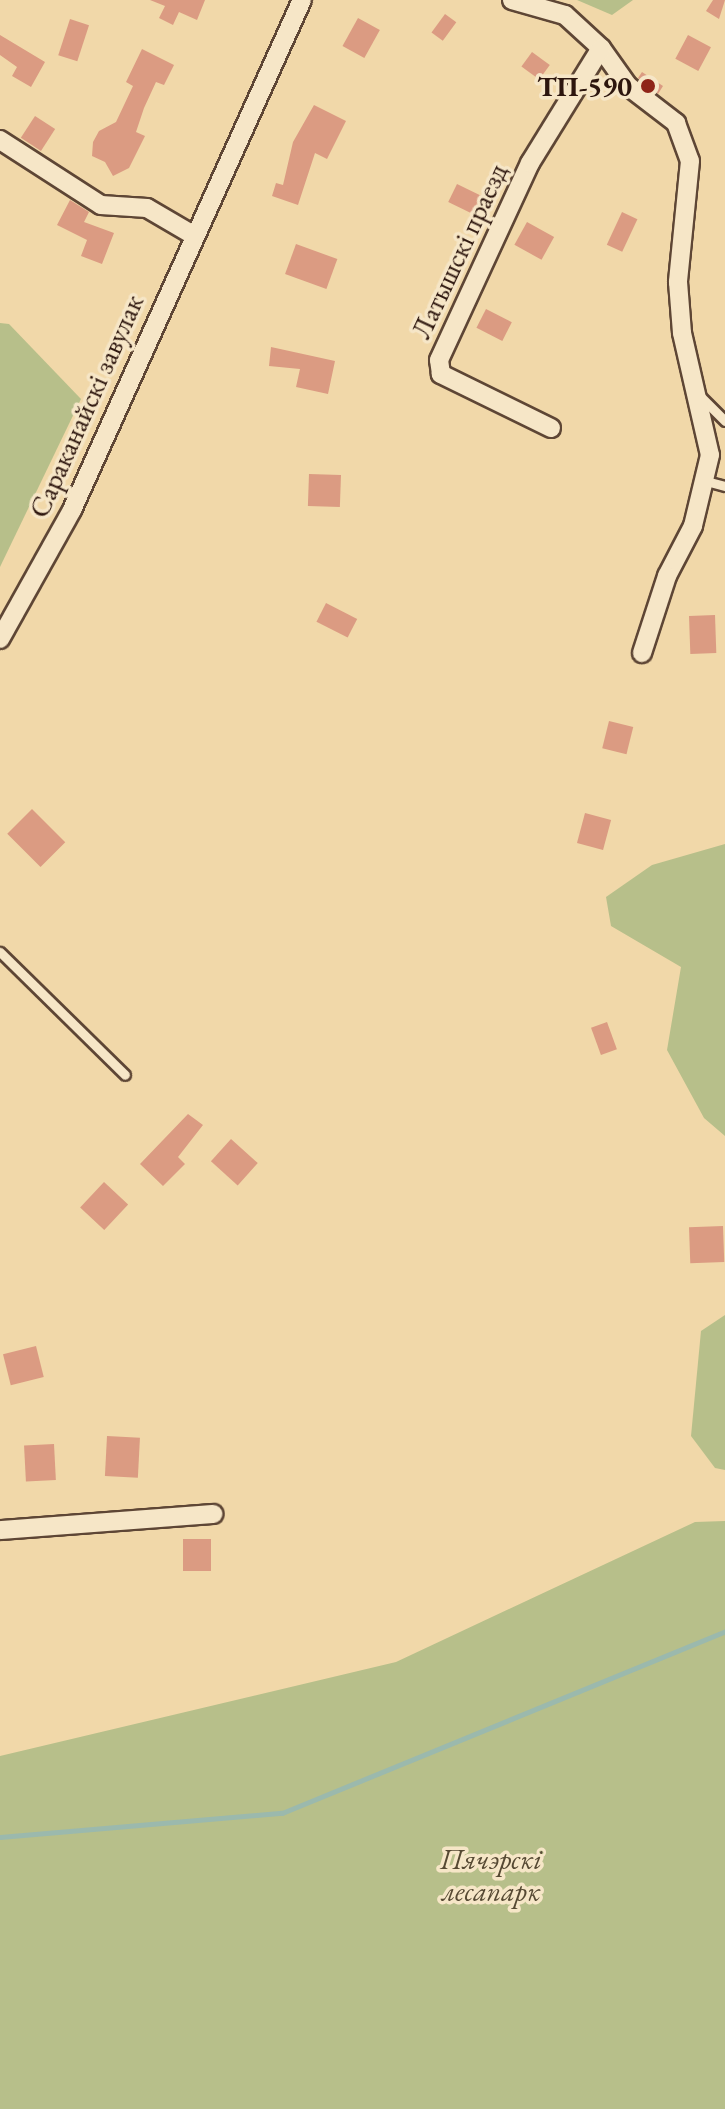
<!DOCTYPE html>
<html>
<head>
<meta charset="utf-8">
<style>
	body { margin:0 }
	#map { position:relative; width:725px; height:2109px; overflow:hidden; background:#f1d8a9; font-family:"EB Garamond",serif }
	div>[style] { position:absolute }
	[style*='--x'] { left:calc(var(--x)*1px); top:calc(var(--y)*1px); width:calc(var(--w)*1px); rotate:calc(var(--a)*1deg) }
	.green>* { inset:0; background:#b7bf8a }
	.stream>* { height:5px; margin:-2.5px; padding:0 2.5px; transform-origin:2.5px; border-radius:2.5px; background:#9bb9ad }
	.building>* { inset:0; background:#db9b82; transform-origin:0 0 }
	.roads { filter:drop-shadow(2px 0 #5e4635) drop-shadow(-2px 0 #5e4635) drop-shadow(0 2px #5e4635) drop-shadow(0 -2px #5e4635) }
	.service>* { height:9px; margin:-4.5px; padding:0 4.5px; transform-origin:4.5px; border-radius:4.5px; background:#f6e6c7 }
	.minor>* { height:18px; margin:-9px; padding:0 9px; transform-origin:9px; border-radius:9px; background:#f6e6c7 }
	.dots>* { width:22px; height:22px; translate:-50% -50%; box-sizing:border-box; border:4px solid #f6e6c7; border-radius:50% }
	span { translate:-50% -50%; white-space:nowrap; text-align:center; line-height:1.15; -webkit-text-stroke:7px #f6e6c7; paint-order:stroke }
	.poi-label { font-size:28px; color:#2d160e; font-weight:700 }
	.right { translate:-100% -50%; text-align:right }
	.street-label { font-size:28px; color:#2d160e }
	.park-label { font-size:28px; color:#564933; font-style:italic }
</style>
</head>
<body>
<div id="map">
	<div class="green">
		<i style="clip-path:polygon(577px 0,633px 0,612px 15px)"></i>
		<i style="clip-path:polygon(0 323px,9px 324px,81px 399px,0 567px)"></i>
		<i style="clip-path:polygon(725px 844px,725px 1136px,704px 1118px,667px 1050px,681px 967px,611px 926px,606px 897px,652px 865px)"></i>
		<i style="clip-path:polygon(725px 1315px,725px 1470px,715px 1468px,691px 1436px,701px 1331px)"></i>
		<i style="clip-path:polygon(725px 1521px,725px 2109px,0 2109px,0 1756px,396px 1662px,695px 1522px)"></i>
	</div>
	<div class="stream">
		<i style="--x:0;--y:1837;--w:283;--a:-4.9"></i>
		<i style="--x:282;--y:1813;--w:479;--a:-22.3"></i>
	</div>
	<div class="building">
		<i style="clip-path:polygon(150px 0,205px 0,197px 20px,179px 12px,173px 25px,159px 18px,165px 6px)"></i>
		<i style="clip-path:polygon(713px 0,725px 0,719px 19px,706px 11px)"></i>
		<i style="left:445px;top:14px;width:14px;height:23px;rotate:36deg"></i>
		<i style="left:358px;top:18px;width:25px;height:32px;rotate:29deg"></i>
		<i style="left:70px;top:19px;width:20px;height:38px;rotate:18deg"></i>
		<i style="clip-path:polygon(0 35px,45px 62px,31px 87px,12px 76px,17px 67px,0 55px)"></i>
		<i style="left:688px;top:35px;width:26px;height:27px;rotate:28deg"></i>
		<i style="clip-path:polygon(142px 49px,174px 65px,164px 85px,156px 82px,144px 108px,136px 132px,145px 136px,129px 168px,113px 176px,105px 162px,92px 156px,93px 142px,99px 131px,116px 122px,133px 86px,126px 82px)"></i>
		<i style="left:532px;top:52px;width:22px;height:18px;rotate:36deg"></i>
		<i style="clip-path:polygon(642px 72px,663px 86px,658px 94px,638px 78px)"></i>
		<i style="clip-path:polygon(314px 105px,346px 121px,327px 159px,315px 153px,298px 205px,272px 196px,276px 183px,283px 185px,293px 142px)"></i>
		<i style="left:35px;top:116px;width:24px;height:26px;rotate:33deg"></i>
		<i style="left:457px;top:184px;width:32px;height:20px;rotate:26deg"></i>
		<i style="clip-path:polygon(70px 200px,89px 212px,84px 222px,114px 233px,102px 264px,81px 256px,87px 240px,57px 225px)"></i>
		<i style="left:622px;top:212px;width:17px;height:36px;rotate:25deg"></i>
		<i style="left:527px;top:222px;width:31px;height:26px;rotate:29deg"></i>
		<i style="left:296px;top:244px;width:44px;height:32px;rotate:20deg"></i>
		<i style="left:486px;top:309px;width:29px;height:21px;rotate:27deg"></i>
		<i style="clip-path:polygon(271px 347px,335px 361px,328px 394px,296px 387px,300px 369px,269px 366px)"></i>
		<i style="left:309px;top:474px;width:32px;height:32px;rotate:2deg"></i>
		<i style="left:326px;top:603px;width:35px;height:21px;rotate:27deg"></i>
		<i style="left:715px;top:615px;width:38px;height:26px;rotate:88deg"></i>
		<i style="left:609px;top:721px;width:25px;height:28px;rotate:14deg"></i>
		<i style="left:32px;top:809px;width:47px;height:35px;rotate:45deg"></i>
		<i style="left:585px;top:813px;width:27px;height:31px;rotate:15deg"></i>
		<i style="left:607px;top:1022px;width:29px;height:17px;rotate:70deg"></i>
		<i style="clip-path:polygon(188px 1114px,203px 1125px,178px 1157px,185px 1164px,163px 1186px,140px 1164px)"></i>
		<i style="left:231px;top:1139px;width:36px;height:30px;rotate:42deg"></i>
		<i style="left:104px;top:1182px;width:33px;height:35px;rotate:43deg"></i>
		<i style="left:723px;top:1226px;width:36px;height:34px;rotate:88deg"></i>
		<i style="left:36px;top:1346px;width:32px;height:34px;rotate:76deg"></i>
		<i style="left:107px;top:1436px;width:33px;height:40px;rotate:3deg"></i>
		<i style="left:54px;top:1444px;width:36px;height:30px;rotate:87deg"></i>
		<i style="left:183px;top:1539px;width:28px;height:32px"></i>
	</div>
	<div class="roads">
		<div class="service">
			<i style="--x:701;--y:397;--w:34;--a:45"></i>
			<i style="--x:706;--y:481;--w:20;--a:15"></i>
			<i style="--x:0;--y:952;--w:175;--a:44.5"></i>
		</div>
		<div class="minor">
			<i style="--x:512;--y:0;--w:55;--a:15.8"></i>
			<i style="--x:565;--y:15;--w:49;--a:42.5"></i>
			<i style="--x:601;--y:48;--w:47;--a:54.6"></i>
			<i style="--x:628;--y:86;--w:61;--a:37.6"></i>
			<i style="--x:676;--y:123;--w:40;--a:69.8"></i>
			<i style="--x:690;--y:161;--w:122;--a:95.7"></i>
			<i style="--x:678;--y:282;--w:51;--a:85.5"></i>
			<i style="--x:682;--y:333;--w:125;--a:77.1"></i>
			<i style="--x:710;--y:455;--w:73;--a:103.5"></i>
			<i style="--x:693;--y:526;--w:56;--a:117.5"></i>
			<i style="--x:667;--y:576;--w:81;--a:108"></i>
			<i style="--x:0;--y:140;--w:120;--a:32.8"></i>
			<i style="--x:101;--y:205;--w:46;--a:3.7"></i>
			<i style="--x:147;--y:208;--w:53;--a:30.4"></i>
			<i style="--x:551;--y:428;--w:123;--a:-153.9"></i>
			<i style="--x:441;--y:374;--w:14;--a:-98"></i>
			<i style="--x:439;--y:360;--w:217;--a:-65.2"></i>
			<i style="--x:530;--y:163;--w:135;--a:-58.3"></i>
			<i style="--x:0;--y:639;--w:148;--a:-60.8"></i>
			<i style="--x:72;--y:510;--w:559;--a:-65.73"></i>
			<i style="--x:0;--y:1530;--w:214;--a:-4.3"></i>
		</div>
	</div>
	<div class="dots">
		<i style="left:648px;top:86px;background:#8f2418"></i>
	</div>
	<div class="poi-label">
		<span class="right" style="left:632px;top:86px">ТП-590</span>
	</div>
	<div class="street-label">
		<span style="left:459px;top:251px;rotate:-65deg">Латышскі праезд</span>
		<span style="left:86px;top:406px;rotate:-66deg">Сараканайскі завулак</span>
	</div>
	<div class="park-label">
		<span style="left:491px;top:1875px">Пячэрскі<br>лесапарк</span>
	</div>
</div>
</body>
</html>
